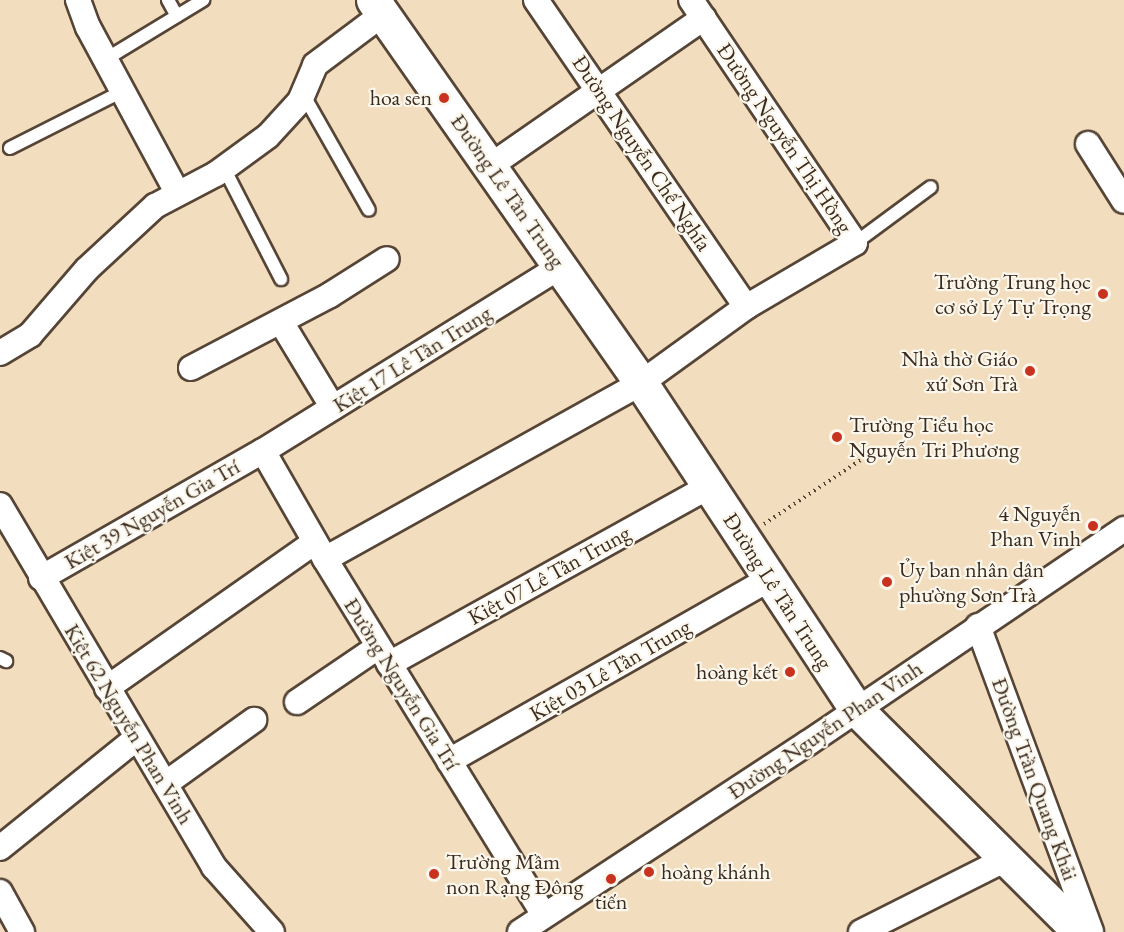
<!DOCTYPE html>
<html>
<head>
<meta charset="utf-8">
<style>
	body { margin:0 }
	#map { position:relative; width:1124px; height:932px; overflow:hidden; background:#f2ddbe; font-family:"EB Garamond",serif }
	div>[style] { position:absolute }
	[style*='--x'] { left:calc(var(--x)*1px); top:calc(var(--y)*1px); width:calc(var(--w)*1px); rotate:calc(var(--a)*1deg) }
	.path>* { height:4px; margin-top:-2px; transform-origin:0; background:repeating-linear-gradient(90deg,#564536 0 1.5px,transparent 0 6px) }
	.roads { filter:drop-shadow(2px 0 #564536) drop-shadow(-2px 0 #564536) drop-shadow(0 2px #564536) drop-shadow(0 -2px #564536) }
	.lane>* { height:12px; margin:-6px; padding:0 6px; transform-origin:6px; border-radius:6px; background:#fff }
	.street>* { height:24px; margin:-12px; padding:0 12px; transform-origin:12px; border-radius:12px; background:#fff }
	.secondary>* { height:33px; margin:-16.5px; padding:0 16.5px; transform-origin:16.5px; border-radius:16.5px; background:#fff }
	.dots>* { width:16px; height:16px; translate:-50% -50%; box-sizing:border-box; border:3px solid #fbf7ec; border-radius:50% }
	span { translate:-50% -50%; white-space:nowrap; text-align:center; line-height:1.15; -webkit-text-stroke:4.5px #fbf7ec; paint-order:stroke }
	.poi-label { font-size:22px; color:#3b2a1e }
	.right { translate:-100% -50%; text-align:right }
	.left { translate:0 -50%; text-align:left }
	.street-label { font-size:22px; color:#3b2a1e }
</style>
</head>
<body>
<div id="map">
	<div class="path">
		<i style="--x:764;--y:524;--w:134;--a:-33.5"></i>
	</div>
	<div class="roads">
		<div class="lane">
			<i style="--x:168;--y:0;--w:18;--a:61"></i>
			<i style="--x:106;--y:59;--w:114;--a:-31.3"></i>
			<i style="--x:303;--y:94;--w:133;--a:60.4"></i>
			<i style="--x:10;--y:148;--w:127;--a:-26.8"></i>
			<i style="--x:224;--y:168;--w:125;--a:62.8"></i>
			<i style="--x:855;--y:243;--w:94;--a:-36.4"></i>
			<i style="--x:0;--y:658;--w:7;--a:27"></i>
		</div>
		<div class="street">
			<i style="--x:78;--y:0;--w:29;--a:70"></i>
			<i style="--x:88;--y:27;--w:187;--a:61.7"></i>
			<i style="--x:536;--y:0;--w:372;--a:55.6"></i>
			<i style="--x:1088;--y:144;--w:67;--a:57.7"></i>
			<i style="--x:490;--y:166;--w:260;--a:-34.7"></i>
			<i style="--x:281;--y:322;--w:100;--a:58.8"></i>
			<i style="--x:0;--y:353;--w:35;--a:-31"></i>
			<i style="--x:30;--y:335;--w:87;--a:-49.2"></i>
			<i style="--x:87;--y:269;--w:93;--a:-42.8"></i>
			<i style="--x:155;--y:206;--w:69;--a:-27.7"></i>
			<i style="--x:216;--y:174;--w:64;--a:-36.2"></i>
			<i style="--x:268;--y:136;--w:47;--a:-47.6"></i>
			<i style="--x:300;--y:101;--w:39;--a:-67"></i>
			<i style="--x:315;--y:65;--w:85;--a:-36.9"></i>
			<i style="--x:191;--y:368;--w:157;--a:-27.7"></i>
			<i style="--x:330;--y:295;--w:67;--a:-32.3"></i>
			<i style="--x:263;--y:451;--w:125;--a:60.1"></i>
			<i style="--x:325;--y:559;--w:418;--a:58.4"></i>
			<i style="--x:0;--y:505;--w:421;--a:59.4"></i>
			<i style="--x:214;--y:867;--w:87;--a:48.3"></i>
			<i style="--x:325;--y:559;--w:362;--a:-29.1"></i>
			<i style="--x:641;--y:383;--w:130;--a:-35.9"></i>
			<i style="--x:746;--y:307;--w:126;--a:-30.4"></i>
			<i style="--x:855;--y:243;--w:293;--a:-124"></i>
			<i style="--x:41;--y:578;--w:256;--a:-29.8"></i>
			<i style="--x:263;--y:451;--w:351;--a:-31.8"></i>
			<i style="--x:978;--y:626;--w:326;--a:69.7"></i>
			<i style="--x:389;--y:664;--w:367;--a:-29"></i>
			<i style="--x:107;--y:688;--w:254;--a:-35.1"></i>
			<i style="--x:297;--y:702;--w:98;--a:-34.2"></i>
			<i style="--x:449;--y:761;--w:369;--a:-29.6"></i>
			<i style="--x:165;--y:784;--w:110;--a:-35.7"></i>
			<i style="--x:0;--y:848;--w:176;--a:-38.8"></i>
			<i style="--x:0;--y:892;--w:46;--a:61.2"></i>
			<i style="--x:520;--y:932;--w:344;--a:-33.3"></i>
			<i style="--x:808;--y:743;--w:382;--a:-34.1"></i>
			<i style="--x:861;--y:932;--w:165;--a:-26.7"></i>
		</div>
		<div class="secondary">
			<i style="--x:373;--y:0;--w:467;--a:55"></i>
			<i style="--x:641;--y:383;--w:391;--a:56.6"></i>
			<i style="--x:856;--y:709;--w:316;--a:44.9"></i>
		</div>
	</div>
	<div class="dots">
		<i style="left:444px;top:98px;background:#c8321e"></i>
		<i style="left:1103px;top:294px;background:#c8321e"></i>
		<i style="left:1030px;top:371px;background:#c8321e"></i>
		<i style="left:837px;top:437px;background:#c8321e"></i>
		<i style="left:1093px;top:526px;background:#c8321e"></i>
		<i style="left:887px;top:582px;background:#c8321e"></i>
		<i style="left:790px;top:672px;background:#c8321e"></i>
		<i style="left:649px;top:872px;background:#c8321e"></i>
		<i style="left:434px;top:874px;background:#c8321e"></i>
		<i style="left:611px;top:879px;background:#c8321e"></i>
	</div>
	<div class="poi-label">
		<span class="right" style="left:432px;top:98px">hoa sen</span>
		<span class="right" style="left:1091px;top:294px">Trường Trung học<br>cơ sở Lý Tự Trọng</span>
		<span class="right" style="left:1018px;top:371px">Nhà thờ Giáo<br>xứ Sơn Trà</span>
		<span class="left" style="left:849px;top:437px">Trường Tiểu học<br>Nguyễn Tri Phương</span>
		<span class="right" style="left:1081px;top:526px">4 Nguyễn<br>Phan Vinh</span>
		<span class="left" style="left:899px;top:582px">Ủy ban nhân dân<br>phường Sơn Trà</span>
		<span class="right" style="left:778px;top:672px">hoàng kết</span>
		<span class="left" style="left:446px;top:874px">Trường Mầm<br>non Rạng Đông</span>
		<span class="left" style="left:661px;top:872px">hoàng khánh</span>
		<span style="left:611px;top:902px">tiến</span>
	</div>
	<div class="street-label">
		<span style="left:785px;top:138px;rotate:56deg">Đường Nguyễn Thị Hồng</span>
		<span style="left:642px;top:153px;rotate:56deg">Đường Nguyễn Chế Nghĩa</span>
		<span style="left:508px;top:191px;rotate:55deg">Đường Lê Tân Trung</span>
		<span style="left:412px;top:359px;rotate:-32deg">Kiệt 17 Lê Tân Trung</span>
		<span style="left:152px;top:514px;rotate:-30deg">Kiệt 39 Nguyễn Gia Trí</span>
		<span style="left:549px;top:575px;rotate:-29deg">Kiệt 07 Lê Tân Trung</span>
		<span style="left:778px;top:591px;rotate:57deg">Đường Lê Tân Trung</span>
		<span style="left:610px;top:670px;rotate:-30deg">Kiệt 03 Lê Tân Trung</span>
		<span style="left:402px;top:684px;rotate:58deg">Đường Nguyễn Gia Trí</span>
		<span style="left:129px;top:724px;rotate:59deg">Kiệt 62 Nguyễn Phan Vinh</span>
		<span style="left:825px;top:730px;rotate:-34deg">Đường Nguyễn Phan Vinh</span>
		<span style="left:1035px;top:779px;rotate:70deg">Đường Trần Quang Khải</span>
	</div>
</div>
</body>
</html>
